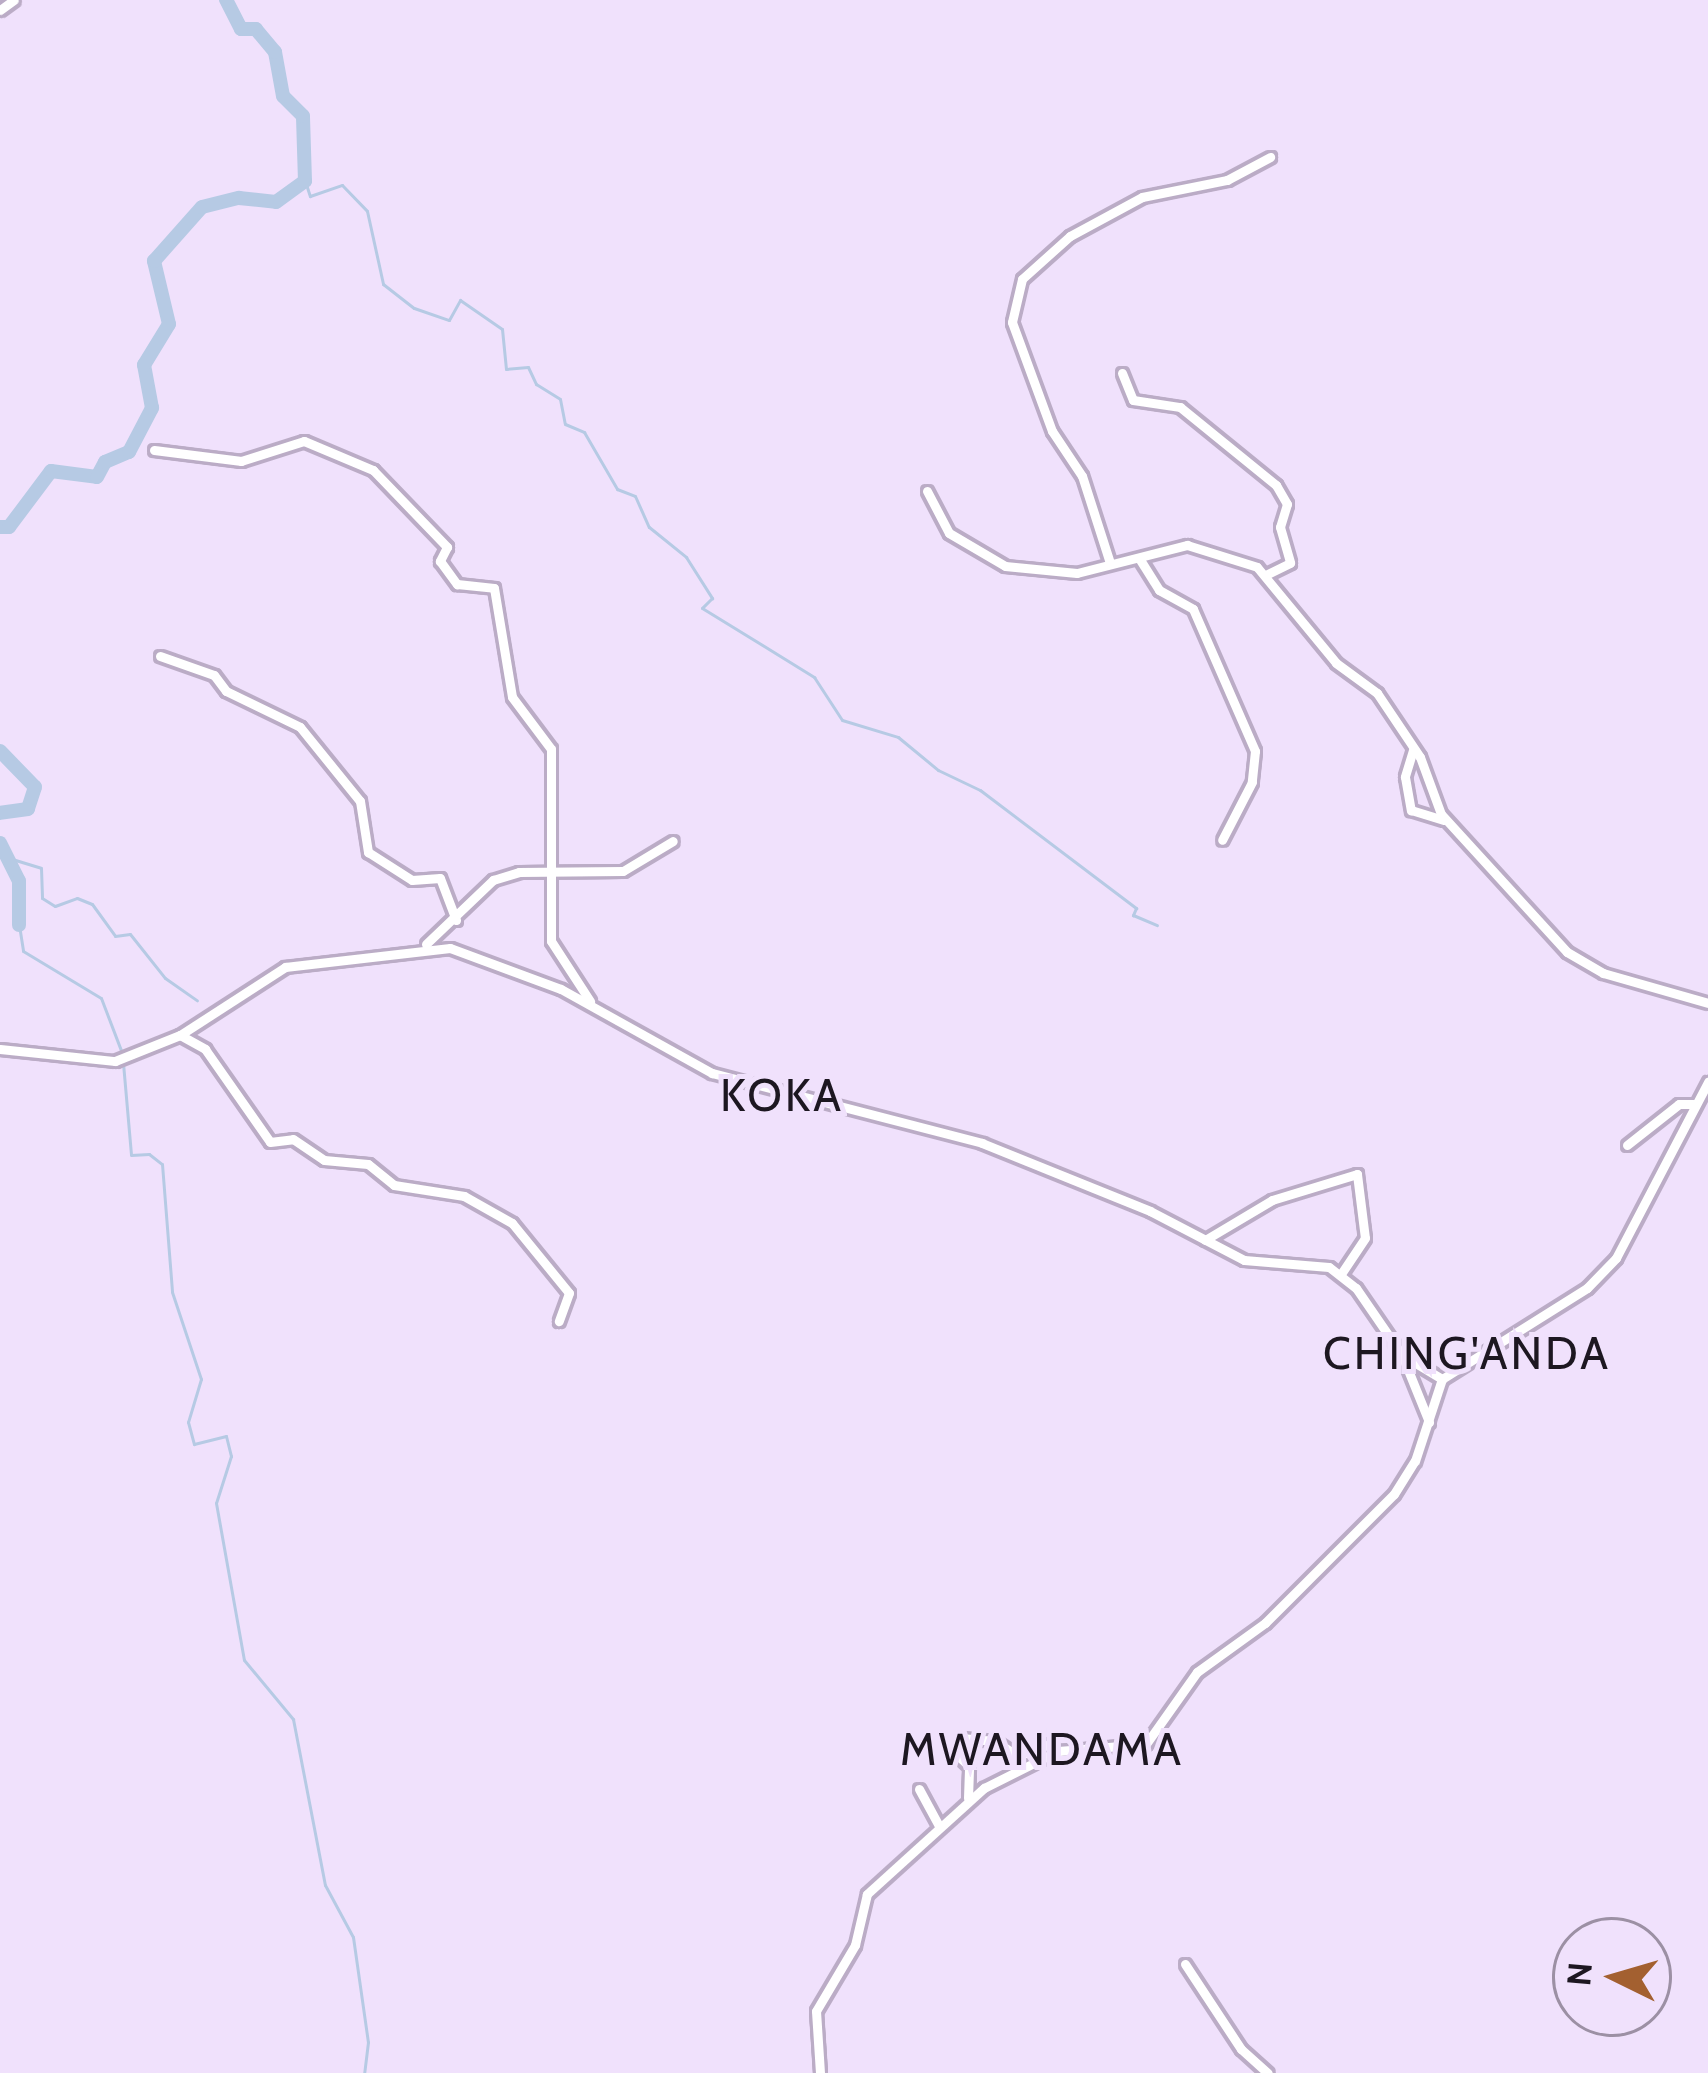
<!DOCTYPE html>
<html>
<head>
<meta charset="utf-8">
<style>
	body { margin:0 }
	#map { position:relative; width:1708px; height:2073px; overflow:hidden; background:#f0e1fc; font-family:Cabin,sans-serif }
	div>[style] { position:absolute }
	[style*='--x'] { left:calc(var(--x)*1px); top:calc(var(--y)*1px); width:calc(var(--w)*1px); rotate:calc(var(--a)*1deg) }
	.stream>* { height:3px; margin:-1.5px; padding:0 1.5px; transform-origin:1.5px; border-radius:1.5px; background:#b6cae4 }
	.river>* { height:14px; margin:-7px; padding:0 7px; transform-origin:7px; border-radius:7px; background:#b6cae4 }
	.roads { filter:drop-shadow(3px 0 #bbacc6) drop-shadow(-3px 0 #bbacc6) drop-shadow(0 3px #bbacc6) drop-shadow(0 -3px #bbacc6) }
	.minor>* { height:9px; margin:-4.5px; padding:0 4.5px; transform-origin:4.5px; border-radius:4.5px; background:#fff }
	span { translate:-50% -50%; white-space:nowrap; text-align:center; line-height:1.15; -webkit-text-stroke:10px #f0e1fc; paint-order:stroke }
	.quarter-label { font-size:45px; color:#1d1721; letter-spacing:3px }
	.north { position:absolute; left:1552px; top:1917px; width:120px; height:120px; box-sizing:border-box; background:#f0e1fc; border:3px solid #9c90a4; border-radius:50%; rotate:275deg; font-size:33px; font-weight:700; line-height:48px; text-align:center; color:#1d1721 }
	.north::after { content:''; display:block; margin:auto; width:42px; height:54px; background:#a36030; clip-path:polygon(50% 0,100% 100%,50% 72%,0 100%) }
</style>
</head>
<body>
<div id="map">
	<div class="stream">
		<i style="--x:305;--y:181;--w:16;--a:72"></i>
		<i style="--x:310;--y:196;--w:34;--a:-19"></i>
		<i style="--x:342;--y:185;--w:36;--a:46"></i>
		<i style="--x:367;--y:211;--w:75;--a:77.6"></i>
		<i style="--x:383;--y:284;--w:39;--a:38"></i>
		<i style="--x:414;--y:308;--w:37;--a:19"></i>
		<i style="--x:449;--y:320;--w:23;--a:-61"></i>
		<i style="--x:460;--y:300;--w:51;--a:34.6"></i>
		<i style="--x:502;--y:329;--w:40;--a:84.3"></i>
		<i style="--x:506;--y:369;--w:22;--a:-5"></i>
		<i style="--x:528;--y:367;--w:19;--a:65"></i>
		<i style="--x:536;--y:384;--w:28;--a:32"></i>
		<i style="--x:560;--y:399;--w:25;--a:79"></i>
		<i style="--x:565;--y:424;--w:21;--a:23"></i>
		<i style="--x:584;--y:432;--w:66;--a:59.9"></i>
		<i style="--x:617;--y:489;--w:19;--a:21"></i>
		<i style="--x:635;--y:496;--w:34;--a:66"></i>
		<i style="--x:649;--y:527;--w:48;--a:39"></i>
		<i style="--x:686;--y:557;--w:49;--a:57.6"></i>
		<i style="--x:712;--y:598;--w:14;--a:135"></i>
		<i style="--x:702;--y:608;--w:132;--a:31.6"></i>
		<i style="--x:814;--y:677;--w:51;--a:56.9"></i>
		<i style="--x:842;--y:720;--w:59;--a:16.9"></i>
		<i style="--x:898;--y:737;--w:52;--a:39.5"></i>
		<i style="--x:938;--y:770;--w:47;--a:25.5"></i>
		<i style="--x:980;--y:790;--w:196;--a:37.1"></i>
		<i style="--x:1136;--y:908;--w:8;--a:113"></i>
		<i style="--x:1133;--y:915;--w:26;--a:23"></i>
		<i style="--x:12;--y:859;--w:30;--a:17"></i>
		<i style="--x:41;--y:868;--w:30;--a:88"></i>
		<i style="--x:42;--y:898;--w:15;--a:32"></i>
		<i style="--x:55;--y:906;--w:23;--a:-20"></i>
		<i style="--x:77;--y:898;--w:16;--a:22"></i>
		<i style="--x:92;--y:904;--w:39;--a:54"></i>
		<i style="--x:115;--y:936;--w:15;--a:-8"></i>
		<i style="--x:130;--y:934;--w:56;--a:51.5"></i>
		<i style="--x:165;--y:978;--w:39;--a:35"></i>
		<i style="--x:19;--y:925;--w:26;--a:81"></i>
		<i style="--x:23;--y:951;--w:91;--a:31.1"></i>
		<i style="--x:101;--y:998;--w:59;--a:69.1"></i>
		<i style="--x:123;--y:1063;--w:92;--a:85"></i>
		<i style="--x:131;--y:1155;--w:18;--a:-3"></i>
		<i style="--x:149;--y:1154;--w:16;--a:38"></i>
		<i style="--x:162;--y:1164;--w:128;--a:85.5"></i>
		<i style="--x:172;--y:1292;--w:92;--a:71.6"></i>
		<i style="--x:201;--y:1379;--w:45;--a:106.8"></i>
		<i style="--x:188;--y:1422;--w:23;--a:75"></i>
		<i style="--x:194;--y:1444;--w:33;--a:-14"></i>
		<i style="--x:226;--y:1436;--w:21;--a:76"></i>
		<i style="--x:231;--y:1456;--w:49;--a:107.7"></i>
		<i style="--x:216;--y:1503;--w:159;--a:79.9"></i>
		<i style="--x:244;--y:1660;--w:77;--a:50.3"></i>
		<i style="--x:293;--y:1719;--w:169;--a:79.1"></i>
		<i style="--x:325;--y:1885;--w:59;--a:61.7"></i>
		<i style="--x:353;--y:1937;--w:106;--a:81.9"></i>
		<i style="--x:368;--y:2042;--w:31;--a:97"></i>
	</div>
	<div class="river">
		<i style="--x:0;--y:527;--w:9;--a:0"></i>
		<i style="--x:9;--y:527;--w:70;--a:-53.1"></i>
		<i style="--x:51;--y:471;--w:46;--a:7.4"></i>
		<i style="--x:97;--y:477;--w:17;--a:-62"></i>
		<i style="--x:105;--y:462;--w:26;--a:-23"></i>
		<i style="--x:129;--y:452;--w:50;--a:-62.4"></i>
		<i style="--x:152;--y:408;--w:44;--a:-100.5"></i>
		<i style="--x:144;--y:365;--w:48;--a:-58.6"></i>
		<i style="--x:169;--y:324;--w:65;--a:-103.4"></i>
		<i style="--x:154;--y:261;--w:72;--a:-48.4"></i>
		<i style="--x:202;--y:207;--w:38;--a:-14"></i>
		<i style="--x:239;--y:198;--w:37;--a:6"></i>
		<i style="--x:276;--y:202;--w:36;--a:-36"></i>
		<i style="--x:305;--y:181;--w:65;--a:-91.8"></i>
		<i style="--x:303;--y:116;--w:28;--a:-135"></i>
		<i style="--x:283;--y:96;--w:45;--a:-100.3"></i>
		<i style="--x:275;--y:52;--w:30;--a:-130"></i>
		<i style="--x:256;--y:29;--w:15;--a:180"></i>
		<i style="--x:241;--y:29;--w:33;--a:-117"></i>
		<i style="--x:0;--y:751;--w:50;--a:45.8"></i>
		<i style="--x:35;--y:787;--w:23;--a:108"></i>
		<i style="--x:28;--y:809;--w:28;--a:172"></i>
		<i style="--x:0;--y:843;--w:42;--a:63.4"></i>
		<i style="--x:19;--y:881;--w:44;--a:90"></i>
	</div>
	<div class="roads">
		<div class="minor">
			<i style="--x:0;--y:10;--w:17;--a:-36"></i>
			<i style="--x:1122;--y:373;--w:29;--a:68"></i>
			<i style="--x:1133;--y:400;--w:48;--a:8.5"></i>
			<i style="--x:1180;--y:407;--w:124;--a:39.1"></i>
			<i style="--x:1276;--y:485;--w:22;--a:60"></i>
			<i style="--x:1287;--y:504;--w:24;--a:107"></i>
			<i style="--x:1280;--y:527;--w:37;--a:74"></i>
			<i style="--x:1290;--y:563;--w:25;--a:154"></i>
			<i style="--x:154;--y:450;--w:88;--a:7.2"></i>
			<i style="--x:241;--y:461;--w:66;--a:-17.6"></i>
			<i style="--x:304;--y:441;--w:75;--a:22.8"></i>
			<i style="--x:373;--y:470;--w:107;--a:46.1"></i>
			<i style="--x:447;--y:547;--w:16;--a:117"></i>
			<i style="--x:440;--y:561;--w:29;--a:54"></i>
			<i style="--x:457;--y:584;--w:37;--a:6"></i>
			<i style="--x:494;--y:588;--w:110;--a:80.6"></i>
			<i style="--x:512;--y:697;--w:65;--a:53.1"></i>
			<i style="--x:551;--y:749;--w:192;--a:90"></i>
			<i style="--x:551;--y:941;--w:72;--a:57"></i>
			<i style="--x:927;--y:491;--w:47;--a:62.4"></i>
			<i style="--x:949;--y:533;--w:65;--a:30.5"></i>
			<i style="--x:1005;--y:566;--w:72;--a:5.6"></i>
			<i style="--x:1077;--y:573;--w:114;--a:-14.3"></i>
			<i style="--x:1187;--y:545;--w:73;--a:17.4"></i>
			<i style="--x:1257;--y:567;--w:124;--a:50.5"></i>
			<i style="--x:1336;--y:663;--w:51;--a:36.2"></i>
			<i style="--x:1377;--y:693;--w:77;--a:56.1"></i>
			<i style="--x:1420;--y:757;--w:61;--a:69.8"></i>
			<i style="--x:1441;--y:814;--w:187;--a:47.6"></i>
			<i style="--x:1567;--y:952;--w:42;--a:30.3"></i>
			<i style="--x:1603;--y:973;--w:109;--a:15.9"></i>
			<i style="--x:1139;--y:558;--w:38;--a:58"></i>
			<i style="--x:1159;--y:590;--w:39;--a:29"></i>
			<i style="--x:1193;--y:609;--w:155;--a:66.4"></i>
			<i style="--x:1255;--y:751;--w:31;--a:96"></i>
			<i style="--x:1252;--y:782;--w:65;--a:117.3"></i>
			<i style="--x:1110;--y:563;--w:91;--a:-107.8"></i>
			<i style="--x:1082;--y:476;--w:54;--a:-123.7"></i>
			<i style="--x:1052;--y:431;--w:116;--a:-110.2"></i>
			<i style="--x:1012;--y:322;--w:44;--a:-76.9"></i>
			<i style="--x:1022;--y:279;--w:64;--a:-41.9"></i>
			<i style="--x:1070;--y:236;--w:82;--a:-28.4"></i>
			<i style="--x:1142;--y:197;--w:87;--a:-11.3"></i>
			<i style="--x:1227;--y:180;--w:49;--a:-28.1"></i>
			<i style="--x:160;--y:656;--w:57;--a:19.4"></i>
			<i style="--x:214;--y:675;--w:20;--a:53"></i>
			<i style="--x:226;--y:691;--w:82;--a:25.9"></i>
			<i style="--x:300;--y:727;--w:95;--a:51"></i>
			<i style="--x:360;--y:801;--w:52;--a:81.1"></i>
			<i style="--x:368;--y:852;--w:52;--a:32.5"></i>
			<i style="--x:412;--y:880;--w:28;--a:-4"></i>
			<i style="--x:440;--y:878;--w:45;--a:69.1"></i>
			<i style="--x:1413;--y:750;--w:28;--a:107"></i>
			<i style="--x:1405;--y:777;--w:34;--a:80"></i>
			<i style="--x:1411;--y:810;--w:34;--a:17"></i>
			<i style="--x:426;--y:944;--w:93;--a:-43.7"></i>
			<i style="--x:493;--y:880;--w:27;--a:-17"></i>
			<i style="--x:519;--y:872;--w:104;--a:-0.6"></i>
			<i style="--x:623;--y:871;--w:58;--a:-31"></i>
			<i style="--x:180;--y:1035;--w:29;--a:29"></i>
			<i style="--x:205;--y:1049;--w:113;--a:55"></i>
			<i style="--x:270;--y:1142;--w:23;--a:-7"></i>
			<i style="--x:293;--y:1139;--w:37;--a:34"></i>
			<i style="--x:324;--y:1160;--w:44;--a:5.2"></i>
			<i style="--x:368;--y:1164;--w:33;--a:39"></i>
			<i style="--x:394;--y:1185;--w:71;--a:8.9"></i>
			<i style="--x:464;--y:1196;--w:55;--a:29.4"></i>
			<i style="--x:512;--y:1223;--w:90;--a:50.8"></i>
			<i style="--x:569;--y:1293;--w:30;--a:110"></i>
			<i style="--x:0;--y:1049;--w:116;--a:6"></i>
			<i style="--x:115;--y:1061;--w:70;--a:-21.8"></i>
			<i style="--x:180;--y:1035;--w:125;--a:-32.9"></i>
			<i style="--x:285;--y:967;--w:166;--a:-6.6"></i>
			<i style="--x:450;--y:948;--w:118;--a:20.3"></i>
			<i style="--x:561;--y:989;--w:173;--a:29.1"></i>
			<i style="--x:712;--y:1073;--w:279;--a:14.5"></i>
			<i style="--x:982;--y:1143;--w:181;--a:22"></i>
			<i style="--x:1150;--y:1211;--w:106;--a:27.5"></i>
			<i style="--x:1244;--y:1260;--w:85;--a:4.7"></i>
			<i style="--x:1329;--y:1267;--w:34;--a:38"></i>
			<i style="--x:1356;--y:1288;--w:81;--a:55.5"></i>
			<i style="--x:1402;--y:1355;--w:47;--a:31"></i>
			<i style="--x:1442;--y:1379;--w:171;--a:-32.1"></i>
			<i style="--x:1587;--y:1288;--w:42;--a:-46"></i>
			<i style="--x:1616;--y:1258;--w:199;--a:-62.4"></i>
			<i style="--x:1627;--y:1145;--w:66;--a:-38.3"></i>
			<i style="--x:1679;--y:1104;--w:14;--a:0"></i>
			<i style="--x:1205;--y:1240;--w:78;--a:-30.8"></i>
			<i style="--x:1272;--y:1200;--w:89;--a:-17"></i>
			<i style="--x:1357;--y:1174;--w:64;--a:82.9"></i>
			<i style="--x:1365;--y:1238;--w:43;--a:123.7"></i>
			<i style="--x:1404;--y:1360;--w:67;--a:68"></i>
			<i style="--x:919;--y:1789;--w:42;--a:61.6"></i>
			<i style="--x:968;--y:1798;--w:32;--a:-88"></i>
			<i style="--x:969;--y:1766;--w:21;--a:-137"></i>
			<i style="--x:954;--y:1752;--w:16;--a:-63"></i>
			<i style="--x:961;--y:1738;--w:34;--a:5"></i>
			<i style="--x:995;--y:1741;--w:27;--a:34"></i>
			<i style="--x:1017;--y:1756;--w:35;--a:-20"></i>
			<i style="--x:1050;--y:1744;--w:11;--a:49"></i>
			<i style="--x:1185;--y:1964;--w:102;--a:56.6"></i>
			<i style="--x:1241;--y:2049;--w:36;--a:42"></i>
			<i style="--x:820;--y:2073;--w:62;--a:-93.7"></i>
			<i style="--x:816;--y:2011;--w:77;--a:-59.4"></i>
			<i style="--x:855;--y:1945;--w:52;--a:-76.8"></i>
			<i style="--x:867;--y:1894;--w:158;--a:-42.2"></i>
			<i style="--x:984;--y:1788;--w:83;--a:-26.6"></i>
			<i style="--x:1058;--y:1751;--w:88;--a:-4.5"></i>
			<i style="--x:1146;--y:1744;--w:88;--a:-54.7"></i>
			<i style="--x:1197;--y:1672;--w:84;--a:-35.8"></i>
			<i style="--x:1265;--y:1623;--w:182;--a:-45"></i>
			<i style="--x:1394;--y:1494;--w:39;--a:-58"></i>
			<i style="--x:1415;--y:1461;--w:86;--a:-71.8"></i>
		</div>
	</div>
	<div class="quarter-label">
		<span style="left:782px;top:1096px">KOKA</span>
		<span style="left:1467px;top:1354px">CHING'ANDA</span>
		<span style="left:1042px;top:1750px">MWANDAMA</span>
	</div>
	<div class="north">N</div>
</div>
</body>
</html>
